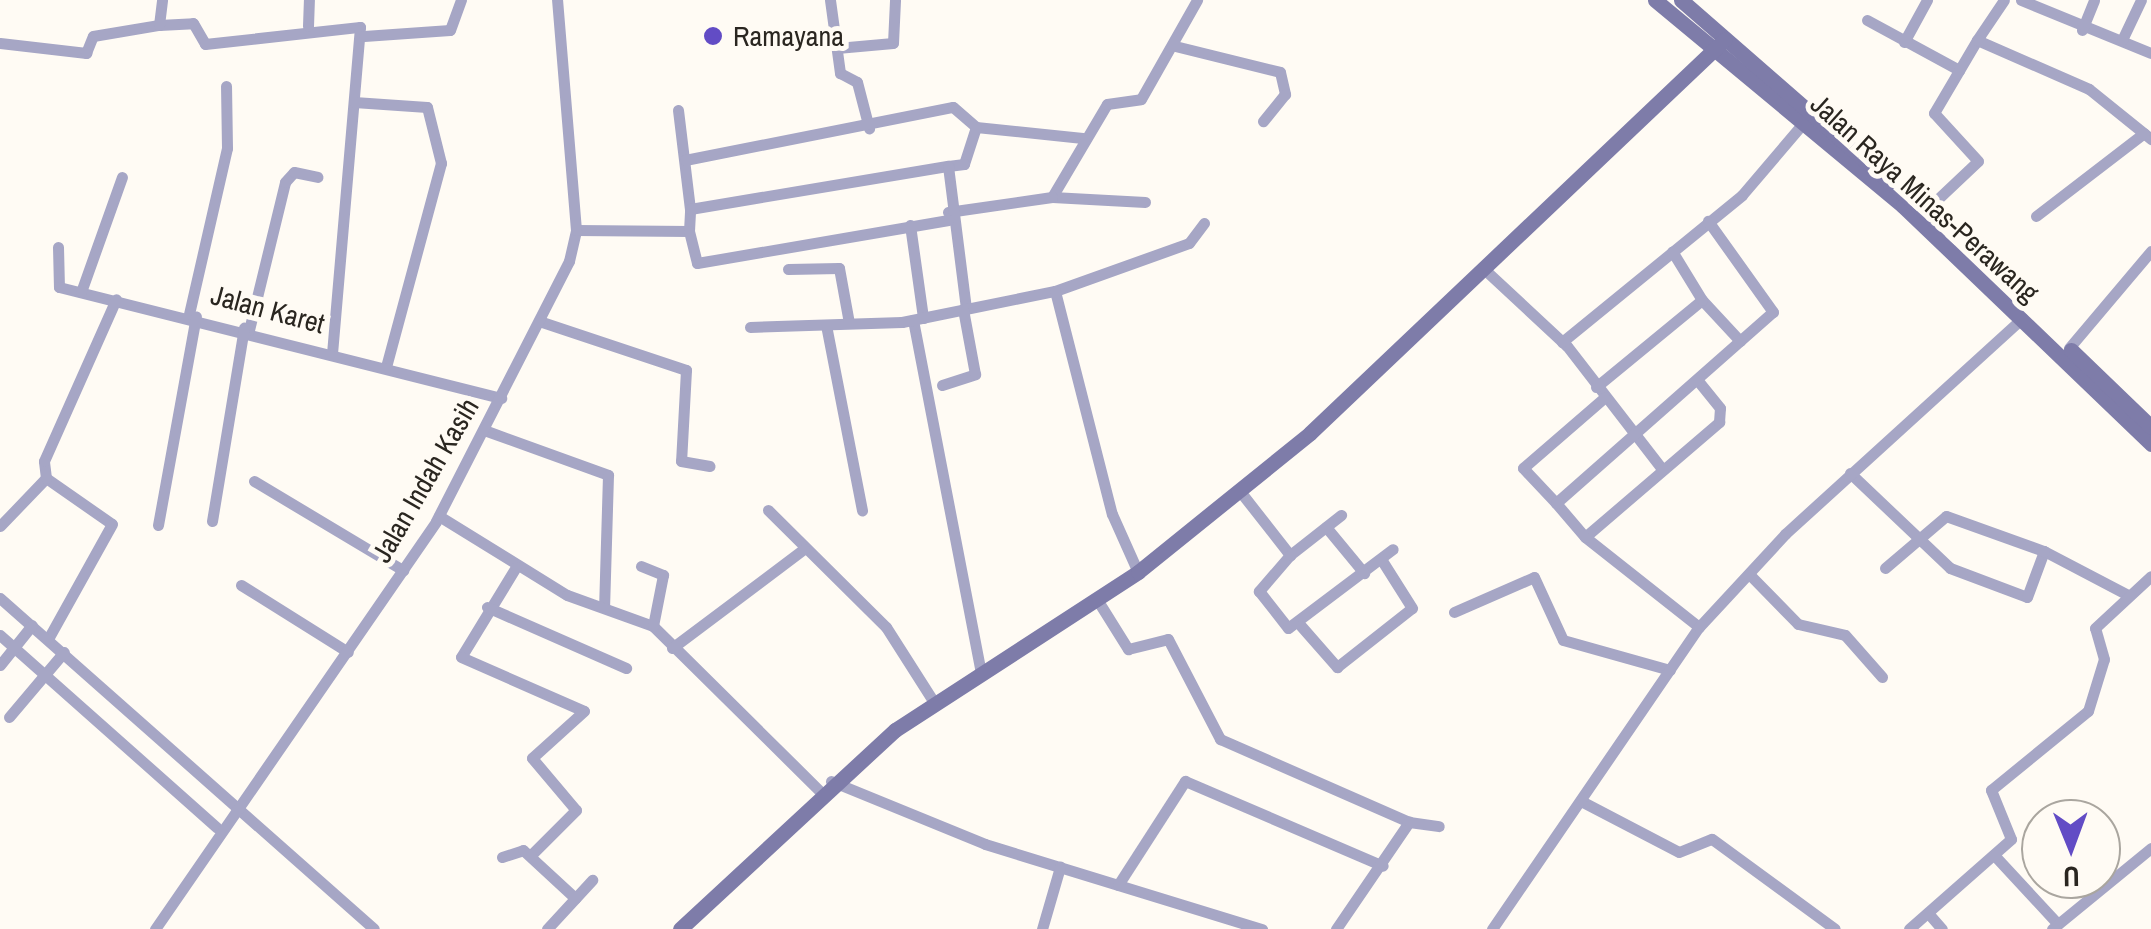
<!DOCTYPE html>
<html>
<head>
<meta charset="utf-8">
<style>
	body { margin:0 }
	#map { position:relative; width:2151px; height:929px; overflow:hidden; background:#fffbf4; font-family:"Archivo Narrow",sans-serif }
	div>[style] { position:absolute }
	[style*='--x'] { left:calc(var(--x)*1px); top:calc(var(--y)*1px); width:calc(var(--w)*1px); rotate:calc(var(--a)*1deg) }
	.street>* { height:11px; margin:-5.5px; padding:0 5.5px; transform-origin:5.5px; border-radius:5.5px; background:#a6a6c5 }
	.secondary>* { height:15px; margin:-7.5px; padding:0 7.5px; transform-origin:7.5px; border-radius:7.5px; background:#7e7ca9 }
	.dots>* { width:28px; height:28px; translate:-50% -50%; box-sizing:border-box; border:5px solid #fffbf4; border-radius:50% }
	span { translate:-50% -50%; white-space:nowrap; text-align:center; line-height:1.15; -webkit-text-stroke:10px #fffbf4; paint-order:stroke }
	.poi-label { font-size:28px; color:#2a2620 }
	.left { translate:0 -50%; text-align:left }
	.street-label { font-size:28px; color:#2a2620 }
	.north { position:absolute; left:2021px; top:799px; width:100px; height:100px; box-sizing:border-box; background:#fffbf4; border:2px solid #aaa69f; border-radius:50%; rotate:179deg; font-size:28px; font-weight:700; line-height:40px; text-align:center; color:#2a2620 }
	.north::after { content:''; display:block; margin:auto; width:35px; height:45px; background:#624cc5; clip-path:polygon(50% 0,100% 100%,50% 72%,0 100%) }
</style>
</head>
<body>
<div id="map">
	<div class="street">
		<i style="--x:830;--y:0;--w:74;--a:82.2"></i>
		<i style="--x:840;--y:73;--w:19;--a:28"></i>
		<i style="--x:857;--y:82;--w:48;--a:75.4"></i>
		<i style="--x:2021;--y:0;--w:140;--a:22.2"></i>
		<i style="--x:1867;--y:20;--w:105;--a:28.5"></i>
		<i style="--x:159;--y:25;--w:34;--a:-3"></i>
		<i style="--x:193;--y:23;--w:24;--a:60"></i>
		<i style="--x:205;--y:44;--w:156;--a:-6.3"></i>
		<i style="--x:360;--y:27;--w:326;--a:94.9"></i>
		<i style="--x:308;--y:26;--w:26;--a:-88"></i>
		<i style="--x:2082;--y:30;--w:32;--a:-68"></i>
		<i style="--x:364;--y:36;--w:86;--a:-4"></i>
		<i style="--x:450;--y:30;--w:32;--a:-70"></i>
		<i style="--x:1977;--y:40;--w:48;--a:-56"></i>
		<i style="--x:2122;--y:40;--w:44;--a:-64.6"></i>
		<i style="--x:1904;--y:42;--w:48;--a:-61.3"></i>
		<i style="--x:0;--y:43;--w:87;--a:6.6"></i>
		<i style="--x:86;--y:53;--w:18;--a:-68"></i>
		<i style="--x:93;--y:36;--w:67;--a:-9.5"></i>
		<i style="--x:159;--y:25;--w:25;--a:-83"></i>
		<i style="--x:1175;--y:46;--w:108;--a:13.9"></i>
		<i style="--x:1280;--y:72;--w:23;--a:77"></i>
		<i style="--x:1285;--y:94;--w:35;--a:129"></i>
		<i style="--x:837;--y:48;--w:56;--a:-5.1"></i>
		<i style="--x:893;--y:43;--w:43;--a:-87.3"></i>
		<i style="--x:354;--y:102;--w:73;--a:3.9"></i>
		<i style="--x:427;--y:107;--w:58;--a:76"></i>
		<i style="--x:441;--y:163;--w:211;--a:105.1"></i>
		<i style="--x:678;--y:110;--w:100;--a:83.1"></i>
		<i style="--x:976;--y:127;--w:107;--a:5.9"></i>
		<i style="--x:685;--y:160;--w:273;--a:-11.2"></i>
		<i style="--x:953;--y:107;--w:30;--a:41"></i>
		<i style="--x:976;--y:127;--w:39;--a:108"></i>
		<i style="--x:964;--y:164;--w:16;--a:173"></i>
		<i style="--x:1145;--y:202;--w:93;--a:-176.9"></i>
		<i style="--x:1052;--y:197;--w:108;--a:-59.4"></i>
		<i style="--x:1107;--y:104;--w:34;--a:-8"></i>
		<i style="--x:1141;--y:99;--w:114;--a:-60.5"></i>
		<i style="--x:948;--y:212;--w:105;--a:-8.2"></i>
		<i style="--x:1924;--y:212;--w:74;--a:-43.4"></i>
		<i style="--x:1978;--y:161;--w:65;--a:-132.5"></i>
		<i style="--x:1934;--y:113;--w:85;--a:-59.5"></i>
		<i style="--x:1977;--y:40;--w:122;--a:23.6"></i>
		<i style="--x:2089;--y:89;--w:80;--a:38.9"></i>
		<i style="--x:2036;--y:216;--w:136;--a:-37.5"></i>
		<i style="--x:910;--y:225;--w:94;--a:82"></i>
		<i style="--x:576;--y:230;--w:113;--a:0.5"></i>
		<i style="--x:689;--y:231;--w:22;--a:-87"></i>
		<i style="--x:690;--y:209;--w:262;--a:-9.5"></i>
		<i style="--x:948;--y:166;--w:144;--a:82.8"></i>
		<i style="--x:689;--y:231;--w:33;--a:76"></i>
		<i style="--x:697;--y:263;--w:255;--a:-9.7"></i>
		<i style="--x:58;--y:247;--w:40;--a:88.6"></i>
		<i style="--x:59;--y:287;--w:456;--a:14.1"></i>
		<i style="--x:788;--y:269;--w:51;--a:-1.1"></i>
		<i style="--x:839;--y:268;--w:56;--a:79.7"></i>
		<i style="--x:1484;--y:269;--w:113;--a:42.9"></i>
		<i style="--x:1567;--y:346;--w:155;--a:52.3"></i>
		<i style="--x:1055;--y:291;--w:142;--a:-19.7"></i>
		<i style="--x:1189;--y:243;--w:25;--a:-53"></i>
		<i style="--x:81;--y:292;--w:122;--a:-70.4"></i>
		<i style="--x:1702;--y:300;--w:56;--a:47.2"></i>
		<i style="--x:189;--y:314;--w:170;--a:-77.1"></i>
		<i style="--x:227;--y:148;--w:62;--a:-90.9"></i>
		<i style="--x:913;--y:320;--w:360;--a:79.1"></i>
		<i style="--x:539;--y:321;--w:155;--a:18.4"></i>
		<i style="--x:686;--y:370;--w:91;--a:93.1"></i>
		<i style="--x:681;--y:461;--w:29;--a:10"></i>
		<i style="--x:826;--y:325;--w:189;--a:79"></i>
		<i style="--x:750;--y:327;--w:152;--a:-1.9"></i>
		<i style="--x:902;--y:322;--w:156;--a:-11.5"></i>
		<i style="--x:1055;--y:291;--w:230;--a:75.7"></i>
		<i style="--x:1112;--y:514;--w:64;--a:65.9"></i>
		<i style="--x:249;--y:330;--w:152;--a:-76.3"></i>
		<i style="--x:285;--y:182;--w:13;--a:-48"></i>
		<i style="--x:294;--y:172;--w:24;--a:12"></i>
		<i style="--x:1562;--y:342;--w:232;--a:-39.2"></i>
		<i style="--x:1742;--y:195;--w:97;--a:-49.6"></i>
		<i style="--x:2069;--y:348;--w:127;--a:-49.8"></i>
		<i style="--x:942;--y:385;--w:35;--a:-18"></i>
		<i style="--x:975;--y:374;--w:66;--a:-100.5"></i>
		<i style="--x:1596;--y:387;--w:137;--a:-39.4"></i>
		<i style="--x:1702;--y:300;--w:57;--a:-121.5"></i>
		<i style="--x:484;--y:430;--w:132;--a:19.9"></i>
		<i style="--x:608;--y:475;--w:132;--a:91.7"></i>
		<i style="--x:1850;--y:473;--w:138;--a:43.5"></i>
		<i style="--x:1950;--y:568;--w:82;--a:20.6"></i>
		<i style="--x:2027;--y:597;--w:49;--a:-69.7"></i>
		<i style="--x:2044;--y:551;--w:95;--a:27.6"></i>
		<i style="--x:46;--y:478;--w:80;--a:34.9"></i>
		<i style="--x:112;--y:524;--w:132;--a:119.1"></i>
		<i style="--x:254;--y:481;--w:174;--a:30.9"></i>
		<i style="--x:1239;--y:490;--w:83;--a:51.9"></i>
		<i style="--x:1290;--y:555;--w:48;--a:130.7"></i>
		<i style="--x:1259;--y:591;--w:47;--a:51.9"></i>
		<i style="--x:1288;--y:628;--w:131;--a:-37"></i>
		<i style="--x:1556;--y:503;--w:48;--a:-133.3"></i>
		<i style="--x:1523;--y:468;--w:108;--a:-40.9"></i>
		<i style="--x:768;--y:510;--w:166;--a:44.8"></i>
		<i style="--x:886;--y:627;--w:91;--a:57.5"></i>
		<i style="--x:439;--y:516;--w:150;--a:31.7"></i>
		<i style="--x:567;--y:595;--w:91;--a:19.8"></i>
		<i style="--x:653;--y:626;--w:235;--a:44.7"></i>
		<i style="--x:212;--y:521;--w:196;--a:-80.6"></i>
		<i style="--x:158;--y:525;--w:212;--a:-79.7"></i>
		<i style="--x:0;--y:526;--w:66;--a:-46.2"></i>
		<i style="--x:46;--y:478;--w:17;--a:-97"></i>
		<i style="--x:44;--y:461;--w:177;--a:-66"></i>
		<i style="--x:1326;--y:527;--w:60;--a:50.4"></i>
		<i style="--x:1585;--y:537;--w:177;--a:-40.6"></i>
		<i style="--x:1719;--y:422;--w:14;--a:-86"></i>
		<i style="--x:1720;--y:408;--w:36;--a:-129"></i>
		<i style="--x:1290;--y:555;--w:65;--a:-38.1"></i>
		<i style="--x:641;--y:566;--w:24;--a:22"></i>
		<i style="--x:663;--y:575;--w:52;--a:101.1"></i>
		<i style="--x:516;--y:567;--w:105;--a:121.4"></i>
		<i style="--x:461;--y:657;--w:134;--a:23.7"></i>
		<i style="--x:584;--y:711;--w:70;--a:137.9"></i>
		<i style="--x:532;--y:758;--w:68;--a:49.8"></i>
		<i style="--x:576;--y:810;--w:64;--a:135"></i>
		<i style="--x:1885;--y:568;--w:80;--a:-40.4"></i>
		<i style="--x:1946;--y:516;--w:104;--a:19.7"></i>
		<i style="--x:1749;--y:574;--w:70;--a:45.6"></i>
		<i style="--x:1798;--y:624;--w:48;--a:13.2"></i>
		<i style="--x:1845;--y:635;--w:56;--a:48.6"></i>
		<i style="--x:241;--y:585;--w:126;--a:32.1"></i>
		<i style="--x:0;--y:598;--w:499;--a:41.5"></i>
		<i style="--x:1098;--y:601;--w:57;--a:58"></i>
		<i style="--x:1128;--y:649;--w:41;--a:-14"></i>
		<i style="--x:1168;--y:639;--w:113;--a:62.5"></i>
		<i style="--x:1220;--y:739;--w:206;--a:23.7"></i>
		<i style="--x:487;--y:607;--w:152;--a:23.7"></i>
		<i style="--x:1454;--y:612;--w:87;--a:-23.6"></i>
		<i style="--x:1534;--y:577;--w:69;--a:65.3"></i>
		<i style="--x:1563;--y:640;--w:111;--a:15.7"></i>
		<i style="--x:1301;--y:626;--w:55;--a:48.7"></i>
		<i style="--x:1337;--y:667;--w:95;--a:-38.2"></i>
		<i style="--x:1412;--y:608;--w:58;--a:-122.3"></i>
		<i style="--x:1699;--y:627;--w:145;--a:-141.7"></i>
		<i style="--x:1585;--y:537;--w:45;--a:-130.5"></i>
		<i style="--x:1556;--y:503;--w:289;--a:-41.4"></i>
		<i style="--x:1773;--y:312;--w:112;--a:-125.5"></i>
		<i style="--x:0;--y:635;--w:290;--a:41.6"></i>
		<i style="--x:672;--y:648;--w:165;--a:-36.9"></i>
		<i style="--x:0;--y:665;--w:51;--a:-51.3"></i>
		<i style="--x:9;--y:717;--w:85;--a:-49.8"></i>
		<i style="--x:831;--y:781;--w:166;--a:22.2"></i>
		<i style="--x:985;--y:844;--w:290;--a:17.1"></i>
		<i style="--x:1581;--y:801;--w:110;--a:27.5"></i>
		<i style="--x:1679;--y:852;--w:35;--a:-22"></i>
		<i style="--x:1712;--y:839;--w:152;--a:36.2"></i>
		<i style="--x:1994;--y:855;--w:94;--a:47.2"></i>
		<i style="--x:502;--y:857;--w:22;--a:-18"></i>
		<i style="--x:523;--y:850;--w:71;--a:42.7"></i>
		<i style="--x:1118;--y:885;--w:124;--a:-57.2"></i>
		<i style="--x:1185;--y:781;--w:215;--a:23.2"></i>
		<i style="--x:1928;--y:913;--w:21;--a:49"></i>
		<i style="--x:155;--y:929;--w:495;--a:-55.4"></i>
		<i style="--x:436;--y:521;--w:292;--a:-62.9"></i>
		<i style="--x:569;--y:261;--w:32;--a:-77"></i>
		<i style="--x:576;--y:230;--w:231;--a:-94.7"></i>
		<i style="--x:547;--y:929;--w:67;--a:-47.4"></i>
		<i style="--x:1042;--y:929;--w:65;--a:-73.8"></i>
		<i style="--x:1336;--y:929;--w:130;--a:-55.7"></i>
		<i style="--x:1409;--y:822;--w:30;--a:8"></i>
		<i style="--x:1492;--y:929;--w:366;--a:-55.6"></i>
		<i style="--x:1699;--y:627;--w:127;--a:-47.2"></i>
		<i style="--x:1785;--y:534;--w:321;--a:-42.3"></i>
		<i style="--x:1909;--y:929;--w:136;--a:-41.4"></i>
		<i style="--x:2011;--y:839;--w:53;--a:-112.2"></i>
		<i style="--x:1991;--y:790;--w:125;--a:-39.2"></i>
		<i style="--x:2088;--y:711;--w:54;--a:-72.9"></i>
		<i style="--x:2104;--y:659;--w:32;--a:-106"></i>
		<i style="--x:2095;--y:628;--w:76;--a:-42.9"></i>
		<i style="--x:2052;--y:929;--w:128;--a:-39.3"></i>
	</div>
	<div class="secondary">
		<i style="--x:1655;--y:0;--w:322;--a:39.7"></i>
		<i style="--x:1903;--y:206;--w:344;--a:43.8"></i>
		<i style="--x:1681;--y:0;--w:336;--a:41.1"></i>
		<i style="--x:2071;--y:350;--w:111;--a:43.9"></i>
		<i style="--x:680;--y:929;--w:293;--a:-42.8"></i>
		<i style="--x:895;--y:730;--w:290;--a:-33"></i>
		<i style="--x:1138;--y:572;--w:221;--a:-38.9"></i>
		<i style="--x:1310;--y:433;--w:572;--a:-43.51"></i>
	</div>
	<div class="dots">
		<i style="left:713px;top:36px;background:#624cc5"></i>
	</div>
	<div class="poi-label">
		<span class="left" style="left:733px;top:36px">Ramayana</span>
	</div>
	<div class="street-label">
		<span style="left:1925px;top:198px;rotate:42deg">Jalan Raya Minas-Perawang</span>
		<span style="left:268px;top:309px;rotate:15deg">Jalan Karet</span>
		<span style="left:425px;top:480px;rotate:-60deg">Jalan Indah Kasih</span>
	</div>
	<div class="north">U</div>
</div>
</body>
</html>
